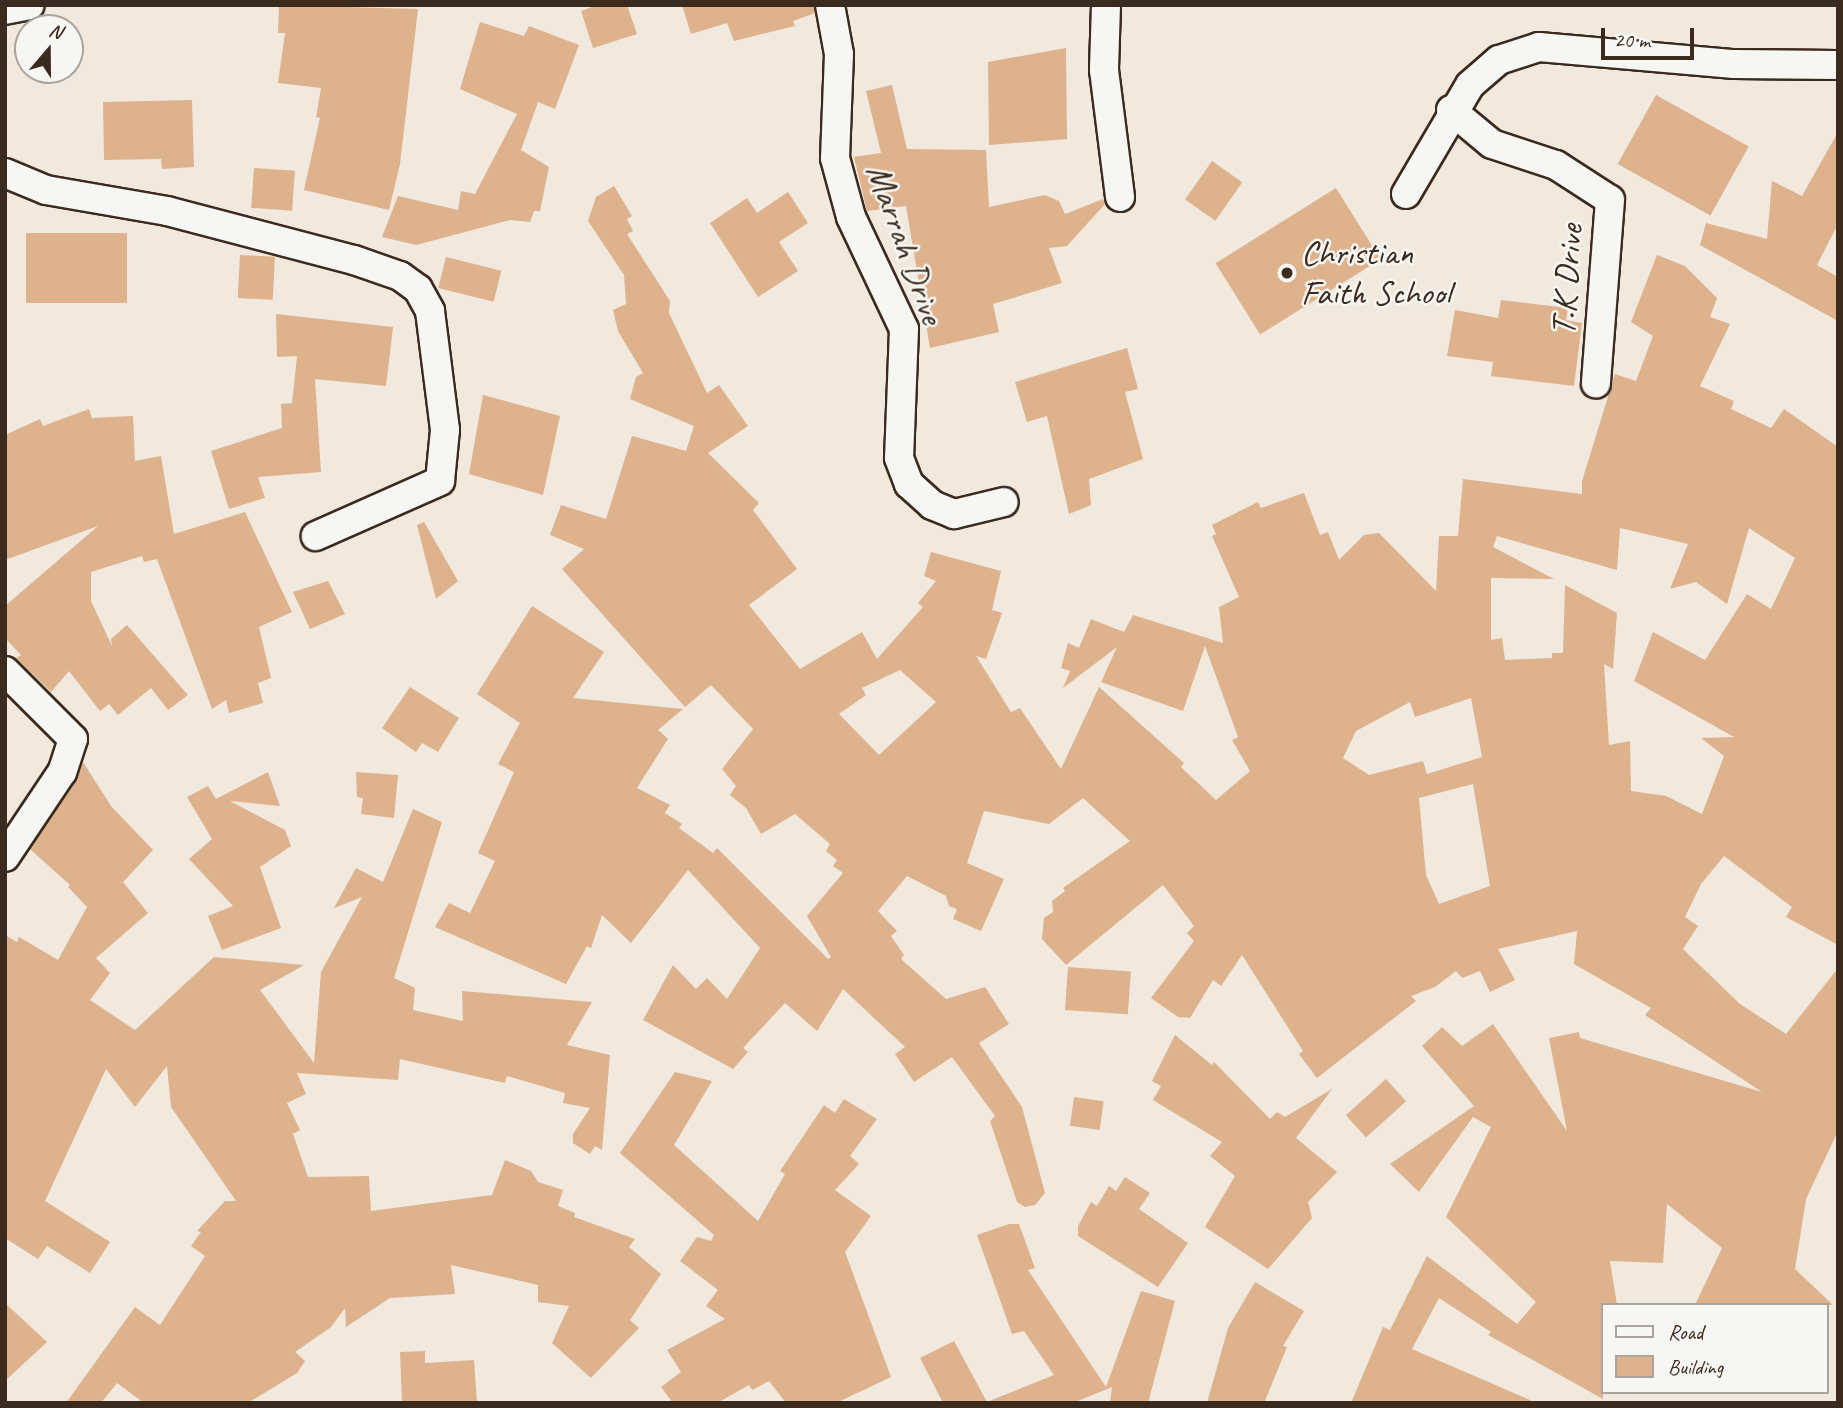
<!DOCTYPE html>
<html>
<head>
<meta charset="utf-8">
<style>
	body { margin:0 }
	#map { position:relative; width:1843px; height:1408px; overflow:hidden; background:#f1e8de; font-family:Caveat,sans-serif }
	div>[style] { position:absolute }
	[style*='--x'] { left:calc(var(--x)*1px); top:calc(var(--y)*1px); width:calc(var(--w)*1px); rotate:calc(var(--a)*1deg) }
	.building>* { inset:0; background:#ddb28d; transform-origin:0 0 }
	.roads { filter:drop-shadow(2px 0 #3b2a1e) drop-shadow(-2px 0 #3b2a1e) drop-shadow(0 2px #3b2a1e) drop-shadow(0 -2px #3b2a1e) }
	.minor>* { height:28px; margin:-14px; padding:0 14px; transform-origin:14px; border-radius:14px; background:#f6f6f2 }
	.dots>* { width:19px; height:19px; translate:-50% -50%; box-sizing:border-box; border:4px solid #f6f6f2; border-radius:50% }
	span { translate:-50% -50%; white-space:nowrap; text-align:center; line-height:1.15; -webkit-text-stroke:5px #f6f6f2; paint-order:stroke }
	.street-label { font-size:35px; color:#3b2a1e }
	.poi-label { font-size:35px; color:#3b2a1e }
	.left { translate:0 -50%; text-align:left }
	.frame { position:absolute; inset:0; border:7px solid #3b2a1e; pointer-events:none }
	.legend { position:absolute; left:1601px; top:1303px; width:228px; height:91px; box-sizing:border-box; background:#f6f6f2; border:2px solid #aba49d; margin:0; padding:9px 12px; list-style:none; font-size:21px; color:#3b2a1e }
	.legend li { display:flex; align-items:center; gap:14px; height:35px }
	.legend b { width:35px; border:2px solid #aba49d }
	.north { position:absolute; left:14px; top:14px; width:70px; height:70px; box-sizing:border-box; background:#f6f6f2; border:2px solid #aba49d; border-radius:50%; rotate:20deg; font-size:19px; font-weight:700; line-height:28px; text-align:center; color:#3b2a1e }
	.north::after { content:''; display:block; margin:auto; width:24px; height:32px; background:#3b2a1e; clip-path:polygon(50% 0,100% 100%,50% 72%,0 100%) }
	.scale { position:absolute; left:1601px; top:28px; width:93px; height:32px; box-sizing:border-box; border:4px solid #3b2a1e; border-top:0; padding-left:9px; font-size:21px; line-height:24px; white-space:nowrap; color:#3b2a1e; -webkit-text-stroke:5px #f6f6f2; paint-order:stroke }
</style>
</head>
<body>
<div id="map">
	<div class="building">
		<i style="clip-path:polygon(279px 5px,418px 9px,400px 164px,389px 210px,304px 190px,320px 118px,316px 117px,321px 88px,278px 83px,285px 33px,278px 33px)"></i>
		<i style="clip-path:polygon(598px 5px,627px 5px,637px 34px,593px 48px,581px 11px)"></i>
		<i style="clip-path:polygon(682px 5px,814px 5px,815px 13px,793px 21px,795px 26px,734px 41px,727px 23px,691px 34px)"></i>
		<i style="clip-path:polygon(480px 22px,524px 36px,529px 26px,579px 45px,555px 109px,538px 102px,521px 150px,549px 167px,540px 211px,534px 211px,530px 222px,510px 220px,416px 245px,382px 237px,398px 196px,458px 210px,461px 191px,475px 194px,517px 114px,460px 89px)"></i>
		<i style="clip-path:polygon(1066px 48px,1067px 139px,989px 145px,988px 62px)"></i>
		<i style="clip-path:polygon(892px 85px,907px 149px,986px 150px,989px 207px,1045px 195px,1059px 201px,1065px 214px,1103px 199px,1105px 204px,1067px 246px,1049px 248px,1062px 283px,993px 304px,999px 332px,930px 348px,906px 206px,867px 211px,854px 157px,881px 153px,866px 91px)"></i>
		<i style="left:1656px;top:95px;width:106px;height:79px;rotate:29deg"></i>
		<i style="clip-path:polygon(192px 100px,194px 167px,162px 169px,161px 159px,104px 160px,103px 102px)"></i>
		<i style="clip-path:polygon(1838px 132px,1838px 224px,1817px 265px,1838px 277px,1838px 321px,1700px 245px,1706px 223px,1767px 239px,1772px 181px,1802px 196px)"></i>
		<i style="left:1212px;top:161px;width:37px;height:47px;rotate:35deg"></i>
		<i style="left:254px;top:168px;width:41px;height:40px;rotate:4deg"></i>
		<i style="clip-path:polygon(evenodd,614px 186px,632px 216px,627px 219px,633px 231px,627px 234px,670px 301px,669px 313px,707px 393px,719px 385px,748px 426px,708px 453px,759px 503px,753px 510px,797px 569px,749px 605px,800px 669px,862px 632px,877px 659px,923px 607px,918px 603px,936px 581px,924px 576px,931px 552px,1001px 571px,992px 610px,1002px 613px,986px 659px,976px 656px,1011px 712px,1020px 708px,1061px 769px,1099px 687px,1184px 763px,1181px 767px,1216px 800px,1250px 771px,1232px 740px,1238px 737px,1205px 646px,1183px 711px,1101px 682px,1117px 647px,1063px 688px,1070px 671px,1061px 668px,1068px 643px,1079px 648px,1091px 619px,1124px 632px,1133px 615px,1223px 643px,1219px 607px,1239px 597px,1212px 536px,1216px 534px,1212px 525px,1258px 502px,1261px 508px,1304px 493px,1320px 535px,1328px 532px,1339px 560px,1364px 535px,1379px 533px,1436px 591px,1439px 536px,1458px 536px,1463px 479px,1582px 494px,1582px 481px,1615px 374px,1636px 381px,1653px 336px,1631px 322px,1657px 255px,1685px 266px,1717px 298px,1710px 317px,1730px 324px,1700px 386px,1734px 401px,1731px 409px,1771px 428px,1784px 409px,1838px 447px,1838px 945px,1786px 917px,1792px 907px,1724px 856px,1701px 884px,1685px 917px,1698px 926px,1683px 949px,1740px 1004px,1786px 1034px,1838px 968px,1838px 1131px,1806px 1199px,1795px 1269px,1833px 1305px,1695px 1305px,1722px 1248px,1667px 1204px,1663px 1263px,1610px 1261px,1617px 1305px,1603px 1305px,1603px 1399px,1488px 1335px,1491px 1332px,1439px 1298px,1412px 1349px,1537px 1403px,1351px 1403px,1383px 1327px,1390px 1330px,1427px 1256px,1517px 1324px,1536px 1302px,1446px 1217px,1491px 1127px,1473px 1117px,1419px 1192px,1390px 1164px,1474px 1106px,1422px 1046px,1442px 1027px,1462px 1046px,1493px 1024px,1567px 1131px,1549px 1038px,1579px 1032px,1580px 1038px,1762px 1092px,1645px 1015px,1651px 1008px,1574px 964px,1577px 931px,1498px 949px,1515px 980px,1490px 992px,1480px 971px,1462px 978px,1456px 971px,1435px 987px,1411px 996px,1416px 1001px,1317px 1078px,1299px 1054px,1303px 1051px,1242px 955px,1221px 986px,1213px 980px,1190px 1018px,1178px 1017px,1151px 998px,1194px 941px,1187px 933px,1194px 926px,1163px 885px,1066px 965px,1042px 939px,1044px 918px,1053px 912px,1052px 901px,1065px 891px,1063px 888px,1130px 841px,1083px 798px,1049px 824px,984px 811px,967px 863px,1004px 879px,981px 931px,953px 919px,957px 909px,949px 906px,946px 896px,907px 876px,878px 911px,897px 931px,891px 936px,904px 955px,901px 959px,946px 999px,985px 987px,1009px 1024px,979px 1043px,1022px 1107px,1045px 1193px,1035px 1205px,1025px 1207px,1017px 1202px,990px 1121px,995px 1116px,952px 1057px,914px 1082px,895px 1054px,905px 1047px,843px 989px,817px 1031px,785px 1003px,743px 1048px,748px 1052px,733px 1069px,643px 1020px,673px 965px,696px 989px,707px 978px,727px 999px,760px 948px,688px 870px,631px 943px,602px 915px,591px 948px,587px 946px,566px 984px,435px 927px,449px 903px,470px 913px,495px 861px,478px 853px,514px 772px,498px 764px,520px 723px,477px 694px,532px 606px,604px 652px,573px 698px,683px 709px,658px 730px,668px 739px,637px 788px,670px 805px,665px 813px,682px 824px,679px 828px,713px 853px,717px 848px,828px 959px,831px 957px,807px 916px,843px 873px,833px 866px,837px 860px,826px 851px,830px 844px,795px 814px,761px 834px,746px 808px,730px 795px,736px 786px,722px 769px,753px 729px,711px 685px,685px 707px,562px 569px,584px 549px,550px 535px,561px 505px,606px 519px,632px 436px,686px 451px,694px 426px,630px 399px,636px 377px,643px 373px,618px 331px,613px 310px,626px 304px,624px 275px,588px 221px,596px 197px,614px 186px,1620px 528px,1688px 544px,1670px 589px,1696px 582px,1727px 604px,1749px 528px,1795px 558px,1771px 609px,1747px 594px,1705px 660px,1653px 632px,1634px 681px,1734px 737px,1701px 738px,1724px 756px,1702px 814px,1666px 796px,1631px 791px,1630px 741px,1609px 745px,1604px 664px,1613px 669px,1617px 613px,1565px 585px,1563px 653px,1552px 653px,1552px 658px,1505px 660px,1502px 638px,1491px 640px,1491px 578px,1554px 579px,1493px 547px,1497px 536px,1617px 570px,1620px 528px,614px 186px,900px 670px,936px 702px,879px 755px,839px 714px,866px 695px,862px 688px,900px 670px,614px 186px,1471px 698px,1482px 757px,1427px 774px,1423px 761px,1369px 775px,1343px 758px,1356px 731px,1410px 702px,1415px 717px,1471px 698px,614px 186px,1473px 784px,1490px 886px,1439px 904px,1426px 875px,1419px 798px,1473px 784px)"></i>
		<i style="left:1336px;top:188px;width:84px;height:142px;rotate:58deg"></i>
		<i style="clip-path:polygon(788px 192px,808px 223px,779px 242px,798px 271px,758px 297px,710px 223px,747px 198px,757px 213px)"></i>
		<i style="left:26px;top:233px;width:101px;height:70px"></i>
		<i style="left:240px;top:255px;width:35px;height:43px;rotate:3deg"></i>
		<i style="left:446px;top:257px;width:57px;height:32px;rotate:14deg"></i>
		<i style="clip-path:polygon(1501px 300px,1568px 308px,1566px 320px,1582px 323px,1574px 386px,1491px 376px,1493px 362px,1447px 356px,1455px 310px,1498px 318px)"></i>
		<i style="clip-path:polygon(276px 314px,393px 327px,386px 386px,315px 379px,321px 472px,258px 477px,265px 498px,229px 509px,211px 451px,282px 428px,281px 404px,292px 403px,297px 356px,277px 357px)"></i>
		<i style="clip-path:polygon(1127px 348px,1138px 389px,1125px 392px,1143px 459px,1089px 479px,1091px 505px,1069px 514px,1047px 416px,1027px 422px,1015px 382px)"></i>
		<i style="clip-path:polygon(483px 395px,560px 416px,543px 495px,469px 474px)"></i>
		<i style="clip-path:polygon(89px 409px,92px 418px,133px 416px,135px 461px,161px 456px,174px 534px,245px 512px,292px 612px,259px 627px,271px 678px,258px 683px,263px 703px,229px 713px,226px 700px,212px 709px,157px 559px,144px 562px,142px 556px,91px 572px,91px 601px,112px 646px,111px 639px,127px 625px,188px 695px,168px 710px,151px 688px,118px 715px,109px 704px,100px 711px,69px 671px,51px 692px,16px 658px,21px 655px,5px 638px,5px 606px,98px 526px,5px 560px,5px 435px,40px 419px,43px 426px)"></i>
		<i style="clip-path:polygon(424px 522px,458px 581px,436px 599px,417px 525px)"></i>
		<i style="clip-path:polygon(328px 581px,345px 614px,310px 629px,293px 592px)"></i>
		<i style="clip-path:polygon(410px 687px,459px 718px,438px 752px,422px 743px,416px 752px,382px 728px)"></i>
		<i style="clip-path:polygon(83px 762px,111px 806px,153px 850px,123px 882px,148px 913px,96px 958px,110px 973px,90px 1000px,135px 1030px,214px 957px,304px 965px,260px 990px,314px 1063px,321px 972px,362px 897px,334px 908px,356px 868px,383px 882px,413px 809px,442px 822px,394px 978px,415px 988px,413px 1010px,463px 1021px,462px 991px,592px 1002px,567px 1045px,610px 1055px,602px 1150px,595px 1146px,590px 1154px,573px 1143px,573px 1134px,590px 1108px,563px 1103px,565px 1093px,507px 1076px,505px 1083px,400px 1059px,398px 1080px,297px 1073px,306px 1094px,287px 1103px,300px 1130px,293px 1134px,308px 1177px,369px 1176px,371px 1211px,492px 1195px,505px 1160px,531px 1171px,538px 1182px,563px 1190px,558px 1206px,575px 1213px,574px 1217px,635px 1239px,629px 1247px,661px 1274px,630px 1320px,639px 1328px,591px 1378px,552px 1343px,569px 1306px,538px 1302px,538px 1285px,451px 1265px,455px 1294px,390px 1298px,346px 1327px,345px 1308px,331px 1327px,295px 1352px,305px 1361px,297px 1373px,248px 1403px,144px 1403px,117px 1383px,101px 1403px,66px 1403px,135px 1307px,160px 1325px,205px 1256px,191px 1246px,201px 1232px,197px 1231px,225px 1201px,236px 1201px,171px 1107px,167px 1066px,135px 1107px,106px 1069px,45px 1201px,110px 1242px,90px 1273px,47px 1246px,38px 1259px,5px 1238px,5px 935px,17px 942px,19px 937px,58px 960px,87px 907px,68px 887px,70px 885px,30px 849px,76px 781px)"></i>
		<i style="clip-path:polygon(268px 772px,280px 806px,230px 801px,285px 830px,291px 846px,260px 867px,281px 928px,222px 950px,208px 916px,233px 906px,189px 859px,212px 839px,187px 797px,208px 786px,216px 799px)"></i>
		<i style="clip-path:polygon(356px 772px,398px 775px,394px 818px,361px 814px,363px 798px,357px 797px)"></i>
		<i style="left:1068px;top:967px;width:63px;height:43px;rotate:4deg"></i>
		<i style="clip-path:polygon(1175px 1035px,1212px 1065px,1214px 1062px,1270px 1119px,1277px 1112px,1285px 1117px,1332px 1089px,1296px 1138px,1337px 1172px,1308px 1202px,1312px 1218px,1268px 1269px,1205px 1227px,1235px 1176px,1210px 1156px,1222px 1142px,1153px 1100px,1161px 1086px,1152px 1081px)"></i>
		<i style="clip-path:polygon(675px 1072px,712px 1081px,674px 1145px,758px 1221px,785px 1174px,780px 1171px,824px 1105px,835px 1113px,844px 1099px,877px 1119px,850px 1156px,859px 1164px,835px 1190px,871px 1216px,845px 1252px,891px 1377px,836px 1403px,786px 1403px,769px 1381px,752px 1390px,749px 1385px,717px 1403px,673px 1403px,661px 1387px,681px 1372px,667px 1350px,725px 1319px,706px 1306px,718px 1290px,680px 1261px,697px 1237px,711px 1241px,714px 1235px,620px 1153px)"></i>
		<i style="left:1386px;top:1079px;width:30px;height:54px;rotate:48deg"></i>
		<i style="left:1074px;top:1097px;width:30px;height:29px;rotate:8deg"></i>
		<i style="clip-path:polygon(1125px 1177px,1150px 1193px,1139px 1209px,1188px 1243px,1158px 1287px,1078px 1236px,1078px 1226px,1091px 1202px,1097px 1206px,1109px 1186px,1116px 1191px)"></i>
		<i style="clip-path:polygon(1009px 1224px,1019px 1224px,1035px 1268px,1028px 1270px,1106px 1387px,1141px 1291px,1175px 1301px,1148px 1403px,1110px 1403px,1112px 1387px,1073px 1403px,943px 1403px,920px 1358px,954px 1341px,987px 1402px,1054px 1375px,1024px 1331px,1012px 1334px,977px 1235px)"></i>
		<i style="clip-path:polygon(1255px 1282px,1304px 1311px,1283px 1346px,1287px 1347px,1264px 1403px,1207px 1403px,1228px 1328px)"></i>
		<i style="clip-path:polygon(5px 1303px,47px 1342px,5px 1381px)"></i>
		<i style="clip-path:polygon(425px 1351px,425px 1363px,474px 1360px,477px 1403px,402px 1403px,400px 1352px)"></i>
	</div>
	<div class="roads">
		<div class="minor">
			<i style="--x:830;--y:5;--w:50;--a:79.6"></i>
			<i style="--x:839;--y:54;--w:104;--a:92.2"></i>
			<i style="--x:835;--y:158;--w:61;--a:74.8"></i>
			<i style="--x:851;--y:217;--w:124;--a:64.7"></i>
			<i style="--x:904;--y:329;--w:129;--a:92.2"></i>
			<i style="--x:899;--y:458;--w:28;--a:69"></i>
			<i style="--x:909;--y:484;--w:31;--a:42"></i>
			<i style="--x:932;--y:505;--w:24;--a:22"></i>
			<i style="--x:954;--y:514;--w:51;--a:-13.5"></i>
			<i style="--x:1106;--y:5;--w:65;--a:91.8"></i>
			<i style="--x:1104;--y:70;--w:128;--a:82.8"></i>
			<i style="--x:5;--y:10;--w:25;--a:-11"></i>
			<i style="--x:1451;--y:110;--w:53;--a:39.7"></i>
			<i style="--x:1492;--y:144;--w:67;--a:18.2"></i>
			<i style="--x:1556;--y:165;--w:64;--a:32.9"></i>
			<i style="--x:1610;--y:200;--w:184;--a:94.4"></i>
			<i style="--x:5;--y:173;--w:44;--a:22.5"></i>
			<i style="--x:46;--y:190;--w:123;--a:9.8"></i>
			<i style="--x:167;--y:211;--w:193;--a:14.7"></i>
			<i style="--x:354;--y:260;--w:49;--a:19.2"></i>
			<i style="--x:400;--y:276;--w:22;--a:36"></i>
			<i style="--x:418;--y:289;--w:25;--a:61"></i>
			<i style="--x:430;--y:311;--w:120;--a:82.8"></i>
			<i style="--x:445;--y:430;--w:51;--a:95.6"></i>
			<i style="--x:440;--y:481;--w:136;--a:156.1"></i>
			<i style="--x:1406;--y:194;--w:126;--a:-59.6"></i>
			<i style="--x:1470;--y:85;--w:38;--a:-41"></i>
			<i style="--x:1499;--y:60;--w:42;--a:-18"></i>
			<i style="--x:1539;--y:47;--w:196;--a:5"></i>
			<i style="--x:1734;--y:64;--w:104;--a:0.6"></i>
			<i style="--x:5;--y:671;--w:96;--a:45"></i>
			<i style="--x:73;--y:739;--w:35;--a:108"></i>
			<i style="--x:62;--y:772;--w:102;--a:123.8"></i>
		</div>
	</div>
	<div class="dots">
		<i style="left:1287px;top:273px;background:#3b2a1e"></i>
	</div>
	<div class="street-label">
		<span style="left:905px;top:244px;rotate:70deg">Marrah Drive</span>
		<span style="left:1567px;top:280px;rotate:-86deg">T.K Drive</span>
	</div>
	<div class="poi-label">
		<span class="left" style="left:1301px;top:273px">Christian<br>Faith School</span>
	</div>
	<div class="frame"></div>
	<ul class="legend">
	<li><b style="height:9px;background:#f6f6f2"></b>Road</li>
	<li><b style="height:19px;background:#ddb28d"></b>Building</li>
	</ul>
	<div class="north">N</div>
	<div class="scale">20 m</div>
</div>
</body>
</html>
